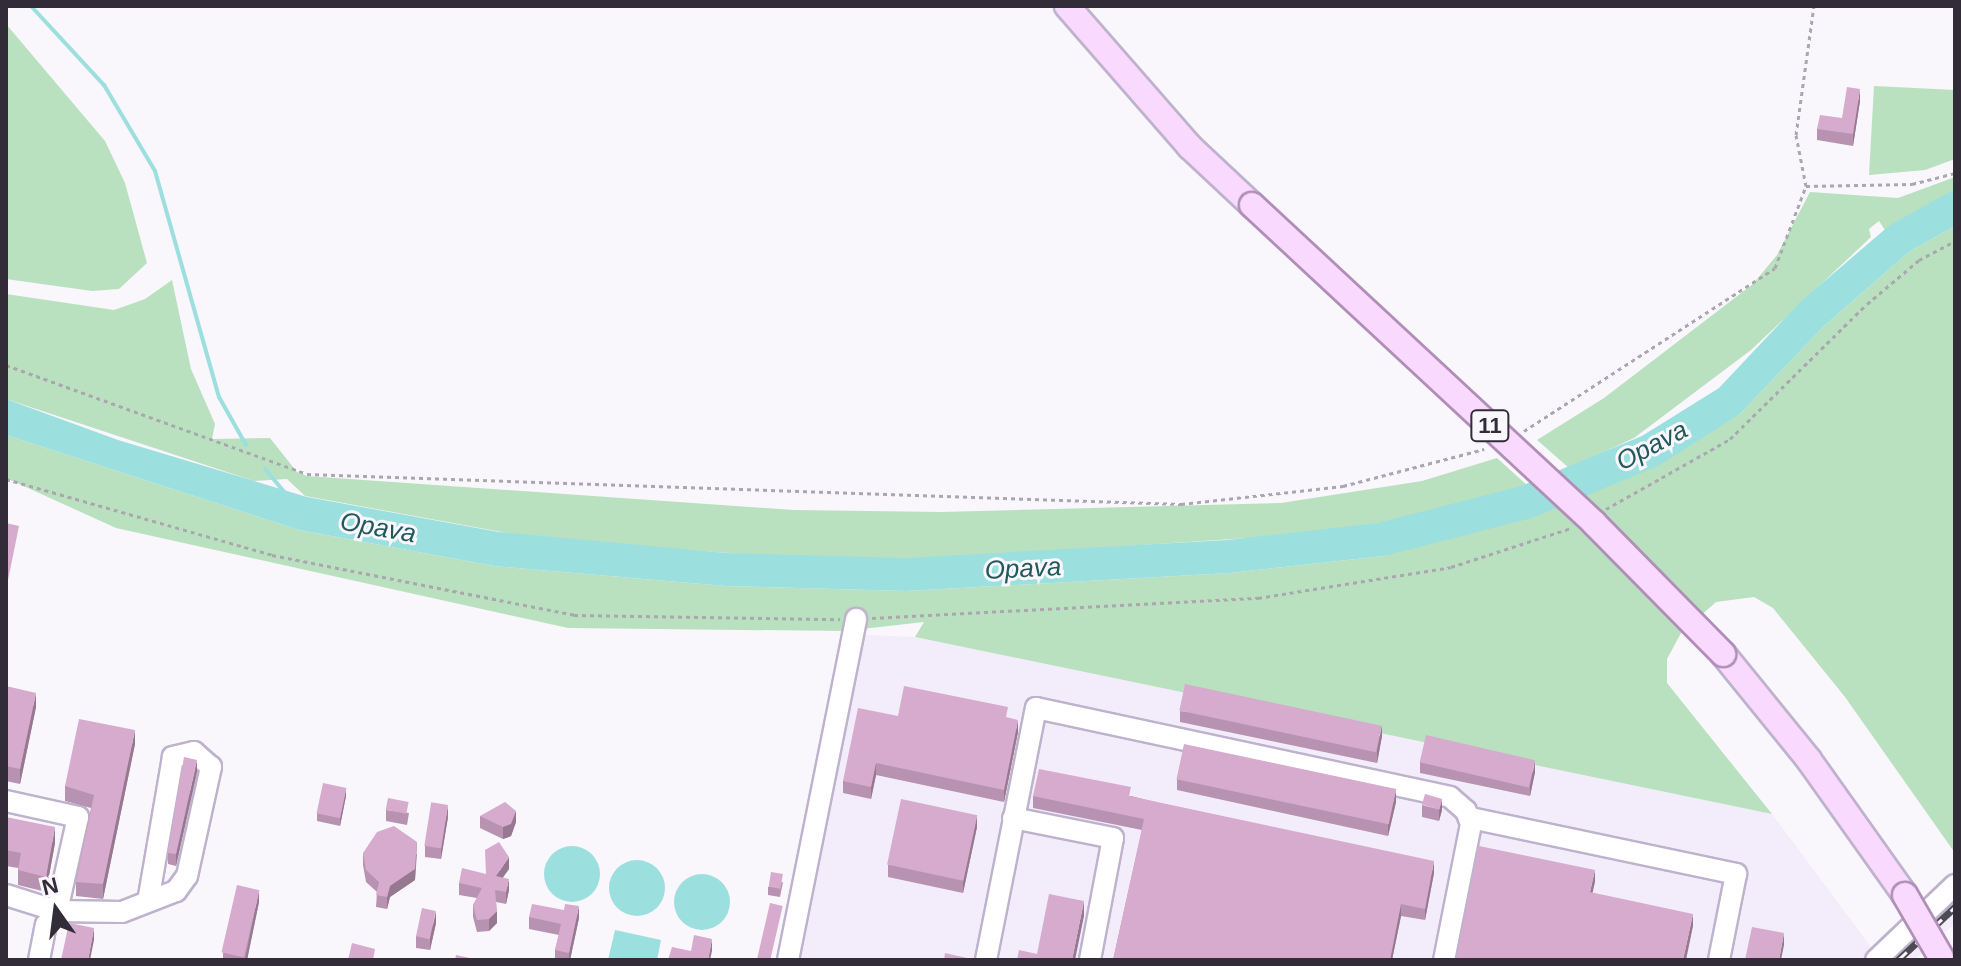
<!DOCTYPE html>
<html>
<head>
<meta charset="utf-8">
<style>
	body { margin:0 }
	#map { position:relative; width:1961px; height:966px; overflow:hidden; background:#f9f6fc; font-family:Arial,sans-serif }
	div>[style] { position:absolute }
	[style*='--x'] { left:calc(var(--x)*1px); top:calc(var(--y)*1px); width:calc(var(--w)*1px); rotate:calc(var(--a)*1deg) }
	.built>* { inset:0; background:#f3ecfb }
	.green>* { inset:0; background:#b9e1bf }
	.water>* { inset:0; background:#9cdfdf }
	.round { border-radius:50% }
	.stream>* { height:4px; margin:-2px; padding:0 2px; transform-origin:2px; border-radius:2px; background:#9cdfdf }
	.path>* { height:3px; margin-top:-1.5px; transform-origin:0; background:repeating-linear-gradient(90deg,#aaa7af 0 4px,transparent 0 8px) }
	.roads { filter:drop-shadow(2px 0 #beb2cd) drop-shadow(-2px 0 #beb2cd) drop-shadow(0 2px #beb2cd) drop-shadow(0 -2px #beb2cd) }
	.minor>* { height:20px; margin:-10px; padding:0 10px; transform-origin:10px; border-radius:10px; background:#fff }
	.major>* { height:24px; margin:-12px; padding:0 12px; transform-origin:12px; border-radius:12px; background:#f9dafe }
	.rail>* { height:7px; margin-top:-3.5px; transform-origin:0; background:repeating-linear-gradient(90deg,#f9f6fc 0 12px,#4e4a54 0 24px); box-sizing:border-box; border-block:2px solid #4e4a54 }
	.bridges { filter:drop-shadow(2px 0 #b08eb8) drop-shadow(-2px 0 #b08eb8) drop-shadow(0 2px #b08eb8) drop-shadow(0 -2px #b08eb8) }
	.major-bridge>* { height:24px; margin:-12px; padding:0 12px; transform-origin:12px; border-radius:12px; background:#f9dafe }
	.wall>* { inset:0; background:#b893b1 }
	.shaded-wall>* { inset:0; background:#967890 }
	.building>* { inset:0; background:#d6abce; transform-origin:0 0 }
	span { translate:-50% -50%; white-space:nowrap; text-align:center; line-height:1.15; -webkit-text-stroke:6px #f9f6fc; paint-order:stroke }
	.shield-label span { padding:2px 6px; background:#f9f6fc; border:2px solid; border-radius:6px; -webkit-text-stroke-width:0 }
	.shield-label { font-size:22px; color:#312c37; font-weight:700 }
	.water-label { font-size:26px; color:#225a5b; font-style:italic }
	.frame { position:absolute; inset:0; border:8px solid #312c37; pointer-events:none }
	.north { position:absolute; left:16px; top:870px; width:80px; height:80px; -webkit-text-stroke:6px #f9f6fc; paint-order:stroke; rotate:346deg; font-size:22px; font-weight:700; line-height:32px; text-align:center; color:#312c37 }
	.north::after { content:''; display:block; margin:auto; width:28px; height:36px; background:#312c37; clip-path:polygon(50% 0,100% 100%,50% 72%,0 100%) }
</style>
</head>
<body>
<div id="map">
	<div class="built">
		<i style="clip-path:polygon(862px 635px,915px 637px,1772px 814px,1874px 951px,1865px 960px,796px 960px)"></i>
		<i style="clip-path:polygon(1955px 893px,1955px 923px,1915px 960px,1882px 960px)"></i>
	</div>
	<div class="green">
		<i style="clip-path:polygon(6px 24px,105px 141px,125px 183px,147px 263px,119px 289px,92px 291px,6px 279px)"></i>
		<i style="clip-path:polygon(1874px 86px,1955px 90px,1955px 159px,1925px 170px,1869px 175px)"></i>
		<i style="clip-path:polygon(1955px 177px,1955px 194px,1885px 230px,1879px 221px,1869px 229px,1871px 237px,1751px 350px,1634px 438px,1569px 468px,1537px 440px,1604px 398px,1753px 284px,1777px 255px,1810px 192px,1898px 198px)"></i>
		<i style="clip-path:polygon(1955px 226px,1955px 853px,1845px 697px,1773px 608px,1754px 597px,1716px 602px,1681px 633px,1667px 659px,1667px 683px,1772px 814px,915px 637px,924px 622px,844px 631px,568px 628px,116px 528px,6px 478px,6px 435px,299px 530px,494px 566px,725px 586px,907px 591px,1230px 573px,1384px 556px,1740px 414px,1823px 327px,1909px 252px)"></i>
		<i style="clip-path:polygon(172px 280px,191px 369px,215px 424px,212px 439px,270px 438px,297px 472px,307px 476px,794px 510px,941px 512px,1281px 503px,1422px 481px,1497px 458px,1529px 487px,1397px 521px,1278px 536px,928px 559px,754px 555px,535px 538px,305px 496px,287px 479px,254px 481px,6px 399px,6px 294px,114px 310px,145px 299px)"></i>
	</div>
	<div class="water">
		<i style="clip-path:polygon(1955px 189px,1955px 226px,1909px 252px,1823px 327px,1740px 414px,1658px 466px,1532px 518px,1384px 556px,1230px 573px,907px 591px,725px 586px,494px 566px,299px 530px,6px 435px,6px 399px,118px 440px,307px 497px,499px 532px,727px 553px,907px 558px,1227px 540px,1378px 523px,1521px 486px,1642px 436px,1719px 388px,1800px 302px,1890px 225px)"></i>
		<i class="round" style="left:544px;top:846px;width:56px;height:56px"></i>
		<i class="round" style="left:609px;top:860px;width:56px;height:56px"></i>
		<i class="round" style="left:674px;top:874px;width:56px;height:56px"></i>
		<i style="clip-path:polygon(615px 930px,661px 940px,657px 960px,608px 960px)"></i>
	</div>
	<div class="stream">
		<i style="--x:31;--y:6;--w:108;--a:47.3"></i>
		<i style="--x:104;--y:85;--w:100;--a:59.3"></i>
		<i style="--x:155;--y:171;--w:235;--a:74.2"></i>
		<i style="--x:219;--y:397;--w:55;--a:60.6"></i>
		<i style="--x:265;--y:469;--w:30;--a:50"></i>
	</div>
	<div class="path">
		<i style="--x:1806;--y:186;--w:106;--a:-1.1"></i>
		<i style="--x:1912;--y:184;--w:44;--a:-14.3"></i>
		<i style="--x:6;--y:365;--w:320;--a:19.9"></i>
		<i style="--x:307;--y:474;--w:875;--a:1.97"></i>
		<i style="--x:1181;--y:504;--w:163;--a:-6.3"></i>
		<i style="--x:1343;--y:486;--w:146;--a:-14.7"></i>
		<i style="--x:1524;--y:431;--w:299;--a:-33"></i>
		<i style="--x:1775;--y:268;--w:88;--a:-69.3"></i>
		<i style="--x:1806;--y:186;--w:52;--a:-101.1"></i>
		<i style="--x:1796;--y:135;--w:130;--a:-82.1"></i>
		<i style="--x:6;--y:479;--w:277;--a:15.9"></i>
		<i style="--x:272;--y:555;--w:308;--a:11.2"></i>
		<i style="--x:574;--y:615;--w:266;--a:0.9"></i>
		<i style="--x:1606;--y:509;--w:142;--a:-29.4"></i>
		<i style="--x:1730;--y:439;--w:192;--a:-44.6"></i>
		<i style="--x:1867;--y:304;--w:68;--a:-40.2"></i>
		<i style="--x:1919;--y:260;--w:41;--a:-27.8"></i>
		<i style="--x:872;--y:618;--w:387;--a:-3"></i>
		<i style="--x:1258;--y:598;--w:195;--a:-9.1"></i>
		<i style="--x:1451;--y:567;--w:126;--a:-18"></i>
	</div>
	<div class="roads">
		<div class="minor">
			<i style="--x:6;--y:801;--w:74;--a:12.5"></i>
			<i style="--x:78;--y:817;--w:96;--a:102.6"></i>
			<i style="--x:57;--y:911;--w:53;--a:-162.6"></i>
			<i style="--x:1013;--y:818;--w:102;--a:11.3"></i>
			<i style="--x:1113;--y:838;--w:124;--a:100.7"></i>
			<i style="--x:1471;--y:818;--w:271;--a:11.9"></i>
			<i style="--x:1736;--y:874;--w:88;--a:101.2"></i>
			<i style="--x:39;--y:960;--w:36;--a:-79"></i>
			<i style="--x:46;--y:925;--w:18;--a:-52"></i>
			<i style="--x:57;--y:911;--w:65;--a:0.9"></i>
			<i style="--x:122;--y:912;--w:58;--a:-21.3"></i>
			<i style="--x:176;--y:891;--w:19;--a:-54"></i>
			<i style="--x:187;--y:876;--w:112;--a:-77.6"></i>
			<i style="--x:211;--y:767;--w:23;--a:-139"></i>
			<i style="--x:194;--y:752;--w:22;--a:167"></i>
			<i style="--x:173;--y:757;--w:146;--a:99.8"></i>
			<i style="--x:788;--y:960;--w:348;--a:-78.7"></i>
			<i style="--x:986;--y:960;--w:257;--a:-78.8"></i>
			<i style="--x:1036;--y:708;--w:423;--a:12.1"></i>
			<i style="--x:1450;--y:797;--w:21;--a:41"></i>
			<i style="--x:1466;--y:811;--w:14;--a:69"></i>
			<i style="--x:1471;--y:824;--w:139;--a:101.2"></i>
			<i style="--x:1876;--y:960;--w:109;--a:-43.5"></i>
		</div>
		<div class="major">
			<i style="--x:1067;--y:6;--w:187;--a:48.9"></i>
			<i style="--x:1190;--y:147;--w:85;--a:43.1"></i>
			<i style="--x:1723;--y:654;--w:136;--a:50.9"></i>
			<i style="--x:1809;--y:760;--w:166;--a:54.6"></i>
		</div>
	</div>
	<div class="rail">
		<i style="--x:1898;--y:960;--w:78;--a:-42.9"></i>
	</div>
	<div class="bridges">
		<div class="major-bridge">
			<i style="--x:1252;--y:205;--w:467;--a:42.9"></i>
			<i style="--x:1594;--y:523;--w:184;--a:45.4"></i>
			<i style="--x:1905;--y:895;--w:72;--a:59.9"></i>
		</div>
	</div>
	<div class="wall">
		<i style="clip-path:polygon(1860px 101px,1853px 146px,1817px 140px,1817px 129px,1842px 118px)"></i>
		<i style="clip-path:polygon(6px 686px,36px 707px,20px 784px,6px 781px)"></i>
		<i style="clip-path:polygon(1180px 711px,1382px 736px,1377px 763px,1180px 722px)"></i>
		<i style="clip-path:polygon(898px 716px,1008px 718px,1018px 732px,1004px 802px,876px 775px,871px 799px,843px 793px,843px 781px)"></i>
		<i style="clip-path:polygon(135px 744px,103px 899px,76px 896px,76px 882px,91px 808px,65px 801px,65px 786px)"></i>
		<i style="clip-path:polygon(1420px 762px,1535px 772px,1530px 796px,1420px 773px)"></i>
		<i style="clip-path:polygon(197px 772px,176px 866px,168px 864px,168px 853px)"></i>
		<i style="clip-path:polygon(1177px 779px,1396px 802px,1388px 836px,1177px 790px)"></i>
		<i style="clip-path:polygon(346px 796px,340px 826px,317px 821px,317px 813px)"></i>
		<i style="clip-path:polygon(1033px 796px,1131px 796px,1434px 873px,1425px 920px,1401px 916px,1392px 960px,1113px 960px,1142px 830px,1033px 808px)"></i>
		<i style="clip-path:polygon(1422px 805px,1442px 810px,1439px 821px,1422px 817px)"></i>
		<i style="clip-path:polygon(386px 810px,409px 813px,407px 825px,386px 821px)"></i>
		<i style="clip-path:polygon(480px 816px,516px 822px,511px 836px,503px 839px,480px 828px)"></i>
		<i style="clip-path:polygon(6px 817px,55px 843px,46px 892px,18px 885px,18px 868px,6px 866px)"></i>
		<i style="clip-path:polygon(448px 817px,441px 859px,425px 857px,425px 845px)"></i>
		<i style="clip-path:polygon(977px 827px,963px 893px,888px 877px,888px 865px)"></i>
		<i style="clip-path:polygon(363px 853px,417px 854px,415px 880px,390px 897px,387px 909px,376px 907px,377px 892px,366px 882px,363px 865px)"></i>
		<i style="clip-path:polygon(509px 869px,503px 877px,509px 890px,506px 904px,496px 902px,497px 923px,489px 931px,477px 932px,473px 917px,473px 905px,477px 898px,459px 895px,459px 883px,485px 874px)"></i>
		<i style="clip-path:polygon(783px 882px,780px 897px,768px 895px,768px 887px)"></i>
		<i style="clip-path:polygon(259px 902px,247px 960px,223px 960px,223px 953px)"></i>
		<i style="clip-path:polygon(564px 910px,579px 918px,570px 960px,555px 960px,555px 950px,559px 935px,529px 929px,529px 917px)"></i>
		<i style="clip-path:polygon(436px 923px,430px 950px,416px 948px,416px 936px)"></i>
	</div>
	<div class="shaded-wall">
		<i style="clip-path:polygon(1860px 89px,1860px 101px,1853px 146px,1853px 134px)"></i>
		<i style="clip-path:polygon(36px 693px,36px 707px,20px 784px,20px 769px)"></i>
		<i style="clip-path:polygon(1018px 720px,1018px 732px,1004px 802px,1004px 790px)"></i>
		<i style="clip-path:polygon(1382px 725px,1382px 736px,1377px 763px,1377px 751px)"></i>
		<i style="clip-path:polygon(135px 730px,135px 744px,103px 899px,103px 884px)"></i>
		<i style="clip-path:polygon(197px 760px,197px 772px,176px 866px,176px 854px)"></i>
		<i style="clip-path:polygon(1535px 761px,1535px 772px,1530px 796px,1530px 786px)"></i>
		<i style="clip-path:polygon(876px 763px,876px 775px,871px 799px,871px 787px)"></i>
		<i style="clip-path:polygon(346px 788px,346px 796px,340px 826px,340px 818px)"></i>
		<i style="clip-path:polygon(1396px 790px,1396px 802px,1388px 836px,1388px 824px)"></i>
		<i style="clip-path:polygon(1442px 799px,1442px 810px,1439px 821px,1439px 810px)"></i>
		<i style="clip-path:polygon(448px 805px,448px 817px,441px 859px,441px 848px)"></i>
		<i style="clip-path:polygon(516px 811px,516px 822px,511px 836px,503px 839px,503px 827px)"></i>
		<i style="clip-path:polygon(977px 815px,977px 827px,963px 893px,963px 881px)"></i>
		<i style="clip-path:polygon(55px 827px,55px 843px,46px 892px,46px 877px)"></i>
		<i style="clip-path:polygon(417px 842px,415px 880px,390px 897px,387px 909px,387px 897px,390px 886px)"></i>
		<i style="clip-path:polygon(509px 857px,509px 869px,496px 887px,496px 876px)"></i>
		<i style="clip-path:polygon(1434px 861px,1434px 873px,1425px 920px,1425px 909px)"></i>
		<i style="clip-path:polygon(1595px 870px,1595px 882px,1590px 904px,1590px 892px)"></i>
		<i style="clip-path:polygon(509px 879px,509px 890px,506px 904px,506px 892px)"></i>
		<i style="clip-path:polygon(259px 890px,259px 902px,247px 960px,245px 960px)"></i>
		<i style="clip-path:polygon(1084px 901px,1084px 916px,1075px 960px,1072px 960px)"></i>
		<i style="clip-path:polygon(1401px 904px,1401px 916px,1392px 960px,1390px 960px)"></i>
		<i style="clip-path:polygon(579px 906px,579px 918px,570px 960px,569px 960px,569px 953px)"></i>
		<i style="clip-path:polygon(436px 911px,436px 923px,430px 950px,430px 938px)"></i>
		<i style="clip-path:polygon(497px 911px,497px 923px,489px 931px,489px 919px)"></i>
		<i style="clip-path:polygon(1693px 914px,1693px 926px,1686px 960px,1683px 960px)"></i>
		<i style="clip-path:polygon(94px 928px,94px 940px,90px 960px,88px 960px)"></i>
		<i style="clip-path:polygon(1784px 933px,1784px 945px,1781px 960px,1779px 960px)"></i>
		<i style="clip-path:polygon(712px 939px,712px 951px,710px 960px,708px 960px)"></i>
	</div>
	<div class="building">
		<i style="clip-path:polygon(1847px 87px,1860px 89px,1853px 134px,1817px 129px,1820px 115px,1842px 118px)"></i>
		<i style="clip-path:polygon(6px 523px,19px 526px,6px 590px)"></i>
		<i style="left:1185px;top:684px;width:201px;height:27px;rotate:12deg"></i>
		<i style="clip-path:polygon(6px 686px,36px 693px,20px 769px,6px 766px)"></i>
		<i style="clip-path:polygon(904px 686px,1008px 707px,1006px 717px,1018px 720px,1004px 790px,876px 763px,871px 787px,843px 781px,858px 708px,898px 716px)"></i>
		<i style="clip-path:polygon(79px 719px,135px 730px,103px 884px,76px 882px,94px 795px,65px 786px)"></i>
		<i style="left:1426px;top:735px;width:112px;height:28px;rotate:13deg"></i>
		<i style="left:1184px;top:744px;width:217px;height:36px;rotate:12deg"></i>
		<i style="clip-path:polygon(184px 757px,197px 760px,176px 854px,168px 853px)"></i>
		<i style="clip-path:polygon(1039px 769px,1131px 787px,1129px 796px,1434px 861px,1425px 909px,1401px 904px,1390px 960px,1113px 960px,1144px 819px,1033px 796px)"></i>
		<i style="left:323px;top:783px;width:24px;height:31px;rotate:12deg"></i>
		<i style="left:1425px;top:794px;width:18px;height:11px;rotate:16deg"></i>
		<i style="left:388px;top:798px;width:21px;height:12px;rotate:11deg"></i>
		<i style="left:901px;top:799px;width:78px;height:67px;rotate:12deg"></i>
		<i style="clip-path:polygon(505px 802px,516px 811px,511px 824px,503px 827px,480px 816px)"></i>
		<i style="left:448px;top:805px;width:44px;height:17px;rotate:99deg"></i>
		<i style="clip-path:polygon(6px 817px,55px 827px,46px 877px,18px 870px,21px 853px,6px 850px)"></i>
		<i style="clip-path:polygon(394px 826px,417px 842px,415px 869px,390px 886px,387px 897px,376px 895px,379px 882px,366px 870px,363px 853px,377px 832px)"></i>
		<i style="clip-path:polygon(499px 842px,509px 857px,496px 876px,509px 879px,506px 892px,495px 890px,497px 911px,489px 919px,477px 920px,473px 905px,482px 888px,459px 883px,462px 868px,486px 874px,485px 850px)"></i>
		<i style="clip-path:polygon(1479px 846px,1595px 870px,1590px 892px,1693px 914px,1683px 960px,1456px 960px)"></i>
		<i style="left:771px;top:872px;width:12px;height:15px;rotate:9deg"></i>
		<i style="left:237px;top:885px;width:23px;height:69px;rotate:13deg"></i>
		<i style="clip-path:polygon(1049px 894px,1084px 901px,1072px 960px,1017px 960px,1019px 950px,1037px 954px)"></i>
		<i style="left:770px;top:903px;width:13px;height:58px;rotate:13deg"></i>
		<i style="clip-path:polygon(532px 904px,564px 910px,565px 904px,579px 906px,569px 953px,555px 950px,561px 924px,529px 917px)"></i>
		<i style="left:422px;top:908px;width:14px;height:29px;rotate:12deg"></i>
		<i style="clip-path:polygon(69px 923px,94px 928px,88px 960px,61px 960px)"></i>
		<i style="clip-path:polygon(1752px 927px,1784px 933px,1779px 960px,1745px 960px)"></i>
		<i style="clip-path:polygon(694px 935px,712px 939px,708px 960px,668px 960px,672px 947px,691px 951px)"></i>
		<i style="clip-path:polygon(352px 943px,375px 949px,373px 960px,348px 960px)"></i>
		<i style="clip-path:polygon(945px 953px,976px 960px,944px 960px)"></i>
		<i style="clip-path:polygon(456px 955px,479px 960px,455px 960px)"></i>
	</div>
	<div class="shield-label">
		<span style="left:1490px;top:426px">11</span>
	</div>
	<div class="water-label">
		<span style="left:1652px;top:446px;rotate:-28deg">Opava</span>
		<span style="left:378px;top:528px;rotate:10deg">Opava</span>
		<span style="left:1023px;top:569px;rotate:-3deg">Opava</span>
	</div>
	<div class="frame"></div>
	<div class="north">N</div>
</div>
</body>
</html>
